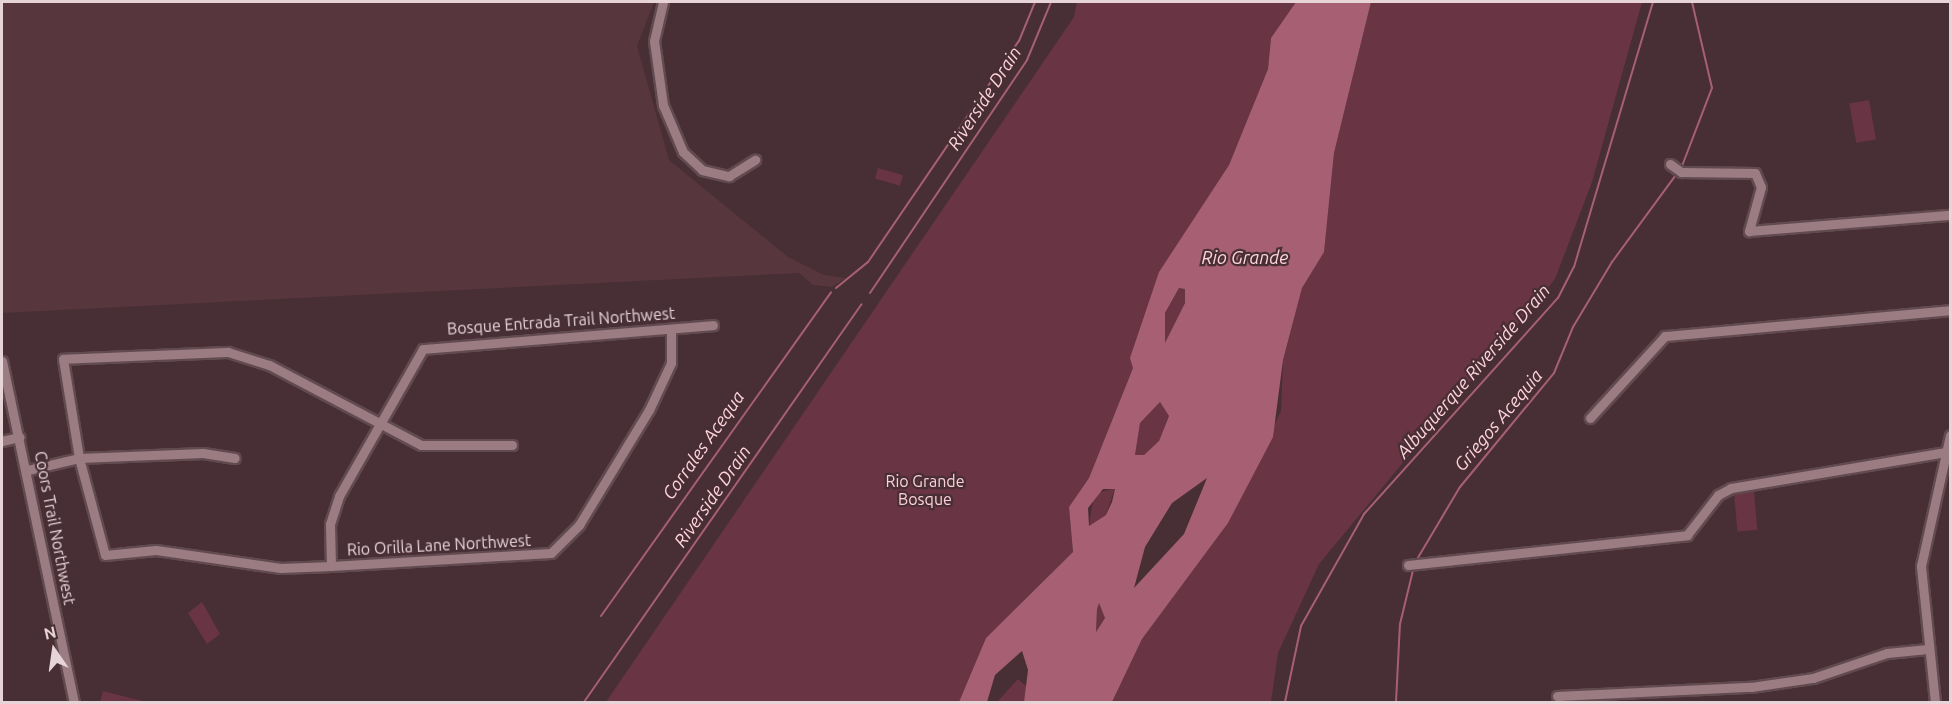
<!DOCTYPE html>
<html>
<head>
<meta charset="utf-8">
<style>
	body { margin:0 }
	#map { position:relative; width:1952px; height:704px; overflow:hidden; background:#482e35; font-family:Ubuntu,sans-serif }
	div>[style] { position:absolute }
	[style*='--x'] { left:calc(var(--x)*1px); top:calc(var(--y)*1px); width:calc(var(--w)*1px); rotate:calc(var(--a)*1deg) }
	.built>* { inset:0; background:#57363e }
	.green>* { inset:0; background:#693544; transform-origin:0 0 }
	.water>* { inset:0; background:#a76073 }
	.stream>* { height:2px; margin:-1px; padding:0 1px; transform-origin:1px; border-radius:1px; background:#a76073 }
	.roads { filter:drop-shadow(2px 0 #624a51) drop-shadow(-2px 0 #624a51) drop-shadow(0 2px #624a51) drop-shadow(0 -2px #624a51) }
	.minor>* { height:9px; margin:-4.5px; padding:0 4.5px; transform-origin:4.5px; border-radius:4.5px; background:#9b7c83 }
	span { translate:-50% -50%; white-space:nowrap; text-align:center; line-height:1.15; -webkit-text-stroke:4.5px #482e35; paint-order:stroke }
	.street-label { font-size:16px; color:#e6d4d8 }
	.park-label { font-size:16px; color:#fcd0da }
	.water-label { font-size:18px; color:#ffd4dd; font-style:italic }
	.frame { position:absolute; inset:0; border:3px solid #e6d4d8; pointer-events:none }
	.north { position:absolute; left:24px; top:620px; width:60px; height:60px; -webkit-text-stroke:4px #482e35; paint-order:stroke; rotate:347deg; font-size:16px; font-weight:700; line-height:24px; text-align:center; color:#e6d4d8 }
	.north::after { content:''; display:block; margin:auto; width:21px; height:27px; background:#e6d4d8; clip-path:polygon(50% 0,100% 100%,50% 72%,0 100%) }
</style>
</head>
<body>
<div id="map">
	<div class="built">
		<i style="clip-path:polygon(2px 2px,654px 2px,637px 46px,669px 160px,788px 257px,824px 275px,846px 278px,832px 287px,813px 285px,799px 273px,2px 313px)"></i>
	</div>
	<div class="green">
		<i style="clip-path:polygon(1077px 2px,1296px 2px,1271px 38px,1268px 69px,1229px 165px,1159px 272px,1133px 368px,1089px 478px,1069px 507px,1073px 552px,986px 638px,959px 702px,606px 702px,1074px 17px)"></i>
		<i style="clip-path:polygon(1371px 2px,1642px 2px,1592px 182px,1555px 279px,1319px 564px,1278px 653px,1271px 702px,1112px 702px,1142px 639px,1228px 523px,1281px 411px,1283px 360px,1302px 288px,1324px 251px,1334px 153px)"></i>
		<i style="left:1869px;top:100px;width:40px;height:20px;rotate:80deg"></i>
		<i style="left:878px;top:168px;width:26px;height:11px;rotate:16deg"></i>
		<i style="clip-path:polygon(1179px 288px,1185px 289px,1185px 303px,1165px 344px,1165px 313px)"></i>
		<i style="clip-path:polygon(1160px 402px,1169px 416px,1159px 441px,1144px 455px,1135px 455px,1140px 423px)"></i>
		<i style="clip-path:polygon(1115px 488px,1106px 515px,1089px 526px,1094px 494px)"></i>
		<i style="left:1754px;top:492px;width:38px;height:20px;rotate:85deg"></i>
		<i style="clip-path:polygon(202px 602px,220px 634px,207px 644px,188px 613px)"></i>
		<i style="clip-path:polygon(1099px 602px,1105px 618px,1096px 632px,1097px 609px)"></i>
		<i style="clip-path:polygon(1018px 679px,1027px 687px,1024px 702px,997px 702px)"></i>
		<i style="clip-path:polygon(103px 691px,142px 701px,142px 702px,100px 702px)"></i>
	</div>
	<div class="water">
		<i style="clip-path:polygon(evenodd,1296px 2px,1371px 2px,1334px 153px,1324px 252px,1302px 288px,1283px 360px,1273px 437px,1228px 523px,1142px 639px,1112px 702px,1024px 702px,1028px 670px,1022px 651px,995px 675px,987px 702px,959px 702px,986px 638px,1073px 552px,1069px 507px,1089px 478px,1133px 368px,1130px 358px,1159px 272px,1229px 165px,1268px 69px,1271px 38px,1296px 2px,1179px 288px,1185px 289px,1185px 303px,1165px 343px,1165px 313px,1179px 288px,1296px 2px,1160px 402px,1169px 416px,1159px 441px,1144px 455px,1135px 455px,1140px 423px,1160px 402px,1296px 2px,1207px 478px,1184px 534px,1134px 588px,1145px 547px,1172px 503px,1207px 478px,1296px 2px,1103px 489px,1115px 489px,1112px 502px,1106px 515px,1089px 526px,1088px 508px,1103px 489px,1296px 2px,1099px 603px,1105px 618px,1096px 632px,1097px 609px,1099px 603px)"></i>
	</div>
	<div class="stream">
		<i style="--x:1682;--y:166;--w:84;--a:-69"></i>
		<i style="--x:1712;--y:88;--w:88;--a:-103.1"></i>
		<i style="--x:836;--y:288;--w:41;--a:-39.1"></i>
		<i style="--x:868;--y:262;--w:268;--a:-55.7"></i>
		<i style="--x:1019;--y:41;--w:42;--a:-67.7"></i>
		<i style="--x:870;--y:293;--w:281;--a:-56"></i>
		<i style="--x:1027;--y:60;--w:63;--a:-67.5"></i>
		<i style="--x:1416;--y:561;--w:86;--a:-59.3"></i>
		<i style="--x:1460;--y:487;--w:148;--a:-50.5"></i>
		<i style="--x:1554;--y:373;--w:50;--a:-67.6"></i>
		<i style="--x:1573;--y:327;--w:76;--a:-59"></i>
		<i style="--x:1612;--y:262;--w:108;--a:-53.7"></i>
		<i style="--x:601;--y:616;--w:397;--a:-54.6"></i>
		<i style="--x:584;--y:702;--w:485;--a:-55.1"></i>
		<i style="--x:1285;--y:702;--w:78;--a:-78.1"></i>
		<i style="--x:1301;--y:626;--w:129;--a:-60.6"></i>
		<i style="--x:1364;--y:514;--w:290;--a:-48.1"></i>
		<i style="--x:1558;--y:298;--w:35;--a:-63"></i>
		<i style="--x:1574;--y:267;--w:277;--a:-73.4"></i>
		<i style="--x:1396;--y:702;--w:78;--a:-87.1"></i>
		<i style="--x:1400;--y:624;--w:60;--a:-76.4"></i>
	</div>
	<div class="roads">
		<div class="minor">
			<i style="--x:663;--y:2;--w:40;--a:103"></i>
			<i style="--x:654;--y:41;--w:65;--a:82"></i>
			<i style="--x:663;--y:105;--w:51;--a:66.9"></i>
			<i style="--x:683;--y:152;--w:26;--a:43"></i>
			<i style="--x:702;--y:170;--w:28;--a:13"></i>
			<i style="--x:729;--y:176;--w:31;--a:-32"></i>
			<i style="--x:1670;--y:164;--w:14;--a:36"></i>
			<i style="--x:1681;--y:172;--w:74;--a:0.8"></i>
			<i style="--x:1755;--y:173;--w:15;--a:67"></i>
			<i style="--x:1761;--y:187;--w:46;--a:105.3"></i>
			<i style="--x:1749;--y:231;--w:202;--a:-4.6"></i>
			<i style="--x:2;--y:361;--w:349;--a:78.1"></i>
			<i style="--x:1590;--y:418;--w:111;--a:-47.6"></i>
			<i style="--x:1665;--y:336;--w:286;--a:-5.2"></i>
			<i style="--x:2;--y:441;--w:18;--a:-13"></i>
			<i style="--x:512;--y:445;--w:91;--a:180"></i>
			<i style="--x:421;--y:445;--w:172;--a:-152.2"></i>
			<i style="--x:269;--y:365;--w:43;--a:-162.4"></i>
			<i style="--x:228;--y:352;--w:165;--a:177.6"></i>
			<i style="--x:63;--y:359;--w:100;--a:80.8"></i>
			<i style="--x:79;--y:458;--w:100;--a:75"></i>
			<i style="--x:105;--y:555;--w:51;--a:-5.6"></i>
			<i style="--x:156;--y:550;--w:126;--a:8.2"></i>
			<i style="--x:281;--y:568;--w:50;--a:-2.3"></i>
			<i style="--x:331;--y:566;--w:220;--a:-3.4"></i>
			<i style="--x:551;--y:553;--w:40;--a:-45"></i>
			<i style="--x:579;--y:525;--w:135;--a:-58.7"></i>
			<i style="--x:649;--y:410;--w:52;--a:-64.9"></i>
			<i style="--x:671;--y:363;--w:34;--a:-90"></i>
			<i style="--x:28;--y:470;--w:52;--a:-13.2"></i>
			<i style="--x:79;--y:458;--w:124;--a:-2.3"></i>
			<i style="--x:203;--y:453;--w:32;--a:9"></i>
			<i style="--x:1408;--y:565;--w:281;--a:-6.1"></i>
			<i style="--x:1687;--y:535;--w:51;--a:-52.2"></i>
			<i style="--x:1718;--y:495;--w:15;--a:-28"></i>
			<i style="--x:1731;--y:488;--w:218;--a:-9.5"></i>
			<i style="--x:331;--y:566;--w:42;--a:-91.4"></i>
			<i style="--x:330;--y:524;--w:29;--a:-72"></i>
			<i style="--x:339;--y:496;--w:169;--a:-60.3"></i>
			<i style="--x:423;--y:349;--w:291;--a:-4.7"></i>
			<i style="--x:1557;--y:696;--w:194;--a:-2.7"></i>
			<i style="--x:1751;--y:687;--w:63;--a:-8.3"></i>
			<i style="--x:1813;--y:678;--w:78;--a:-18.7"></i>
			<i style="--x:1887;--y:653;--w:41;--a:-5.6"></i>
			<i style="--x:1935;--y:702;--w:137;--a:-95.9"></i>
			<i style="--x:1921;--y:566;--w:134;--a:-77.5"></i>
		</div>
	</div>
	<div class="street-label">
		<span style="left:561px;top:321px;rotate:-4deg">Bosque Entrada Trail Northwest</span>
		<span style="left:55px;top:528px;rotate:79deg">Coors Trail Northwest</span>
		<span style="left:439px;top:545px;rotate:-3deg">Rio Orilla Lane Northwest</span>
	</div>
	<div class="park-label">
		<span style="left:925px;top:490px">Rio Grande<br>Bosque</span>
	</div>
	<div class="water-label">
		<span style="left:984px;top:98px;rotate:-57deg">Riverside Drain</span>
		<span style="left:1245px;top:257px">Rio Grande</span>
		<span style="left:1473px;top:371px;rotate:-49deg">Albuquerque Riverside Drain</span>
		<span style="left:1498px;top:420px;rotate:-50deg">Griegos Acequia</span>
		<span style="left:703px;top:445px;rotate:-55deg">Corrales Acequa</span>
		<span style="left:712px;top:496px;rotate:-55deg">Riverside Drain</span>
	</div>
	<div class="frame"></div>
	<div class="north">N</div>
</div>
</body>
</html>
